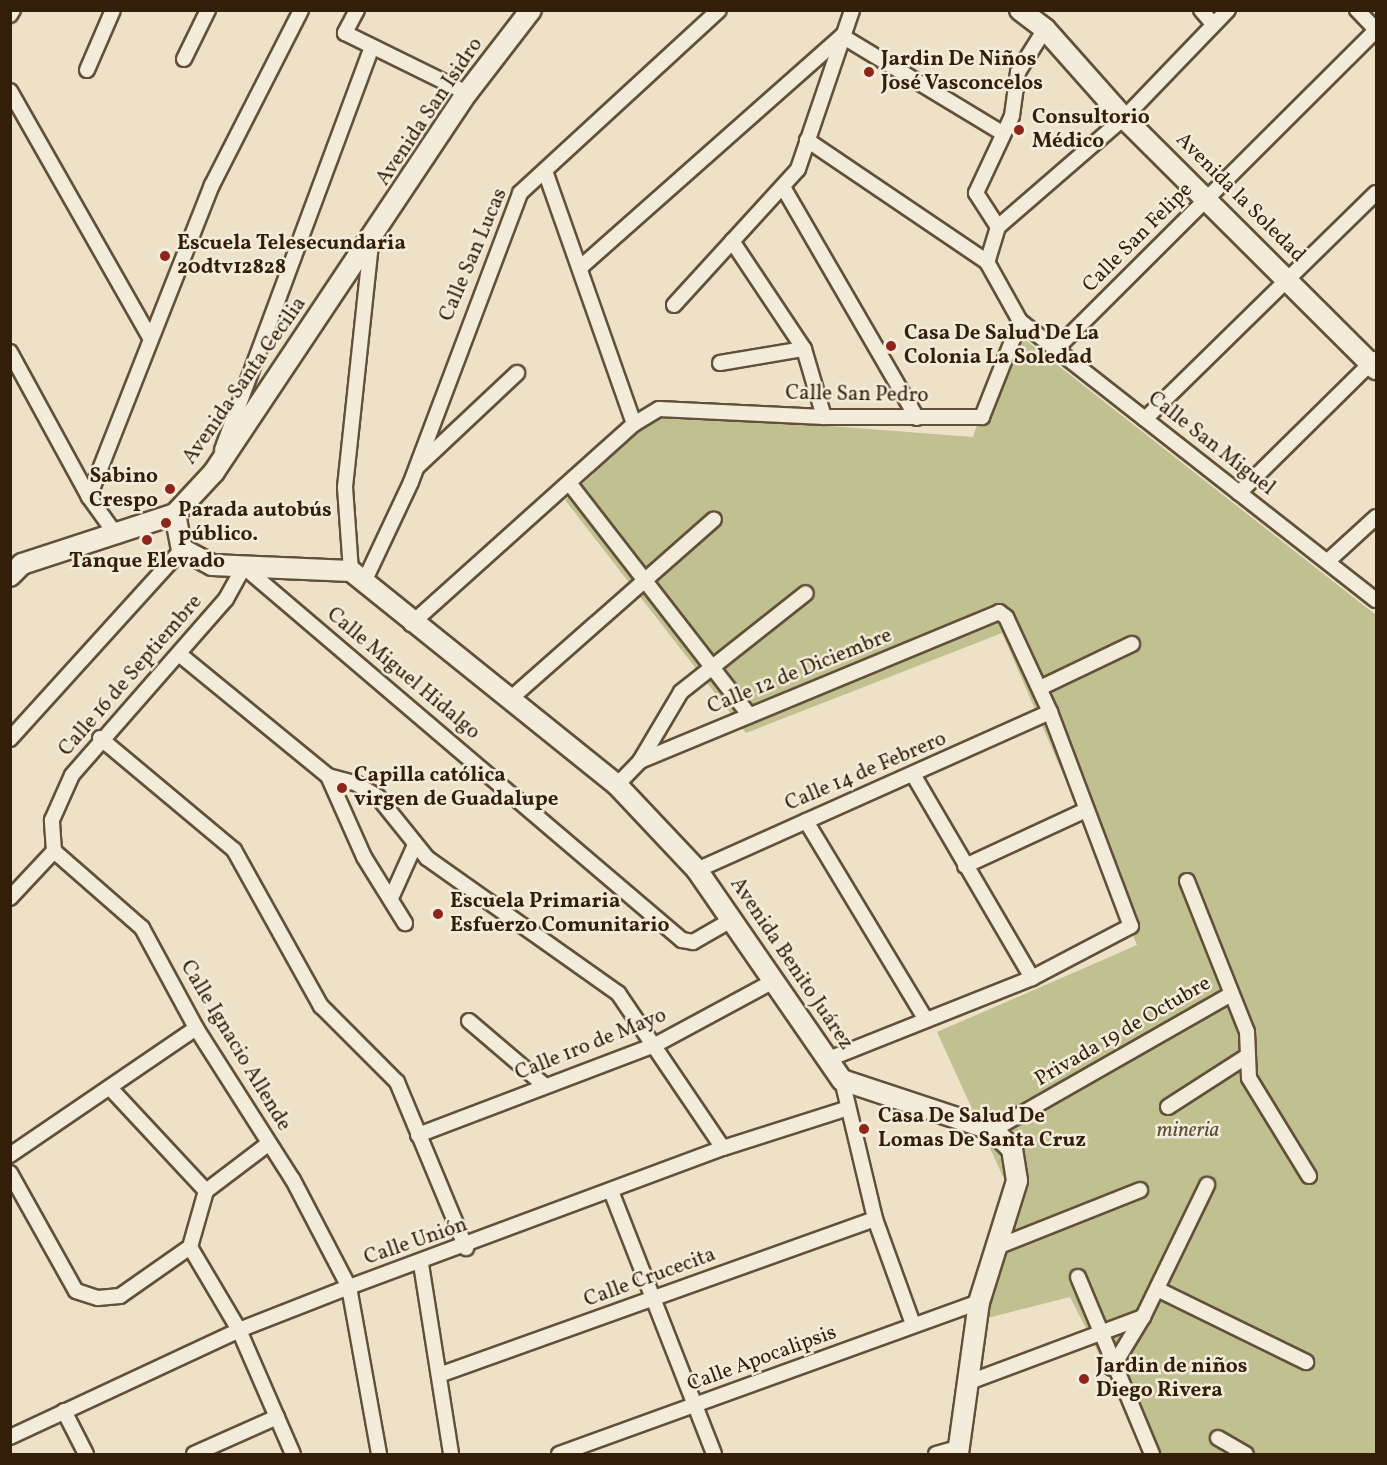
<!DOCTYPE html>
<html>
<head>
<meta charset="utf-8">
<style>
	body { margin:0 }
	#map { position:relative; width:1387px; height:1465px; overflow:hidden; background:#ede2c8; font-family:Vollkorn,serif }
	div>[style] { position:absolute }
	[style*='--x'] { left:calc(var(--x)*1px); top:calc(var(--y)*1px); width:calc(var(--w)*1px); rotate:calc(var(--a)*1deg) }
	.green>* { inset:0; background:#c0c090 }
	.roads { filter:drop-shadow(2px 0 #625039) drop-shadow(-2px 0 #625039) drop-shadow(0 2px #625039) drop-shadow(0 -2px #625039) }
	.street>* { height:14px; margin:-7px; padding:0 7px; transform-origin:7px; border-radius:7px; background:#f3ecdb }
	.secondary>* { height:20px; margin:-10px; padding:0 10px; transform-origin:10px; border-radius:10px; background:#f3ecdb }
	.dots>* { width:16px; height:16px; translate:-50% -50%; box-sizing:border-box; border:3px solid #f3ecdb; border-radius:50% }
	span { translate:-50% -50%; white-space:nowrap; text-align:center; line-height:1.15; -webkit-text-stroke:5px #f3ecdb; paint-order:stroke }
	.poi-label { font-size:21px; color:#331f09; font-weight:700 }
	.left { translate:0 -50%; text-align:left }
	.right { translate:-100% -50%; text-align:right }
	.street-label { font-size:21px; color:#331f09 }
	.park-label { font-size:21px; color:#5d4f32; font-style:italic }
	.frame { position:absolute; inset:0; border:12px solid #331f09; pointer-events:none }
</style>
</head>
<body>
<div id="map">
	<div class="green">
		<i style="clip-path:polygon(1009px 327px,1376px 615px,1376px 1454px,1150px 1454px,1070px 1297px,976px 1321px,1015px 1203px,937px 1032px,1137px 945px,1002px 633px,746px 733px,565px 500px,660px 413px,973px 437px)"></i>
	</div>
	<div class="roads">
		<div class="street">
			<i style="--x:357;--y:10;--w:26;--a:118"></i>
			<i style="--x:345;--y:33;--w:136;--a:26.2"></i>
			<i style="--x:1201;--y:10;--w:18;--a:49"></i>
			<i style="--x:1357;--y:10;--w:28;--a:46"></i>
			<i style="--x:10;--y:15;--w:6;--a:-59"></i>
			<i style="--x:1045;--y:29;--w:51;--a:122.1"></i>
			<i style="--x:1018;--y:72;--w:44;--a:97.8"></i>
			<i style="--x:1012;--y:116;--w:85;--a:115.1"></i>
			<i style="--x:976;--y:193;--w:40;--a:57.1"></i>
			<i style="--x:998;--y:227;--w:37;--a:107"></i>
			<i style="--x:987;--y:262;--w:68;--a:60.8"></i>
			<i style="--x:1020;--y:321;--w:452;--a:38.1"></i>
			<i style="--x:184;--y:59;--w:55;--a:-63.9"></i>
			<i style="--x:87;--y:70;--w:65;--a:-66.6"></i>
			<i style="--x:10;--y:91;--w:282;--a:60.4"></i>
			<i style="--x:807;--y:140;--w:217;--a:34.1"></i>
			<i style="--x:545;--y:171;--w:268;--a:70.6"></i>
			<i style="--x:783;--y:187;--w:267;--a:59.9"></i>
			<i style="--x:998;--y:227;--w:167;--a:-40.9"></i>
			<i style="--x:1124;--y:118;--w:150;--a:-46.1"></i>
			<i style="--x:732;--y:241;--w:130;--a:56.3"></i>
			<i style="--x:804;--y:349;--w:71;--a:73.6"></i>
			<i style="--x:582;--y:266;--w:347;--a:-41.5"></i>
			<i style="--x:842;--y:36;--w:187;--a:31.2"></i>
			<i style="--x:674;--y:305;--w:184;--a:-47.6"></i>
			<i style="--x:798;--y:169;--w:168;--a:-71.2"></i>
			<i style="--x:1056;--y:349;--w:452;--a:-44.9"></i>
			<i style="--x:10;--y:352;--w:165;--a:61.4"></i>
			<i style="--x:89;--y:497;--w:48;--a:54.3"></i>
			<i style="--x:720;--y:363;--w:85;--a:-9.5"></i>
			<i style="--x:1145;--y:419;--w:323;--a:-44.4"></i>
			<i style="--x:222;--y:450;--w:430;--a:-69.6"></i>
			<i style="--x:418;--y:466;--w:136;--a:-43.2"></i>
			<i style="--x:570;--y:484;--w:292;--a:52.2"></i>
			<i style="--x:1239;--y:493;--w:191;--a:-44.6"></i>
			<i style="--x:89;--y:497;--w:335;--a:-68.5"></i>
			<i style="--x:212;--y:185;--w:196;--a:-63"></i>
			<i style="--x:1328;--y:561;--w:65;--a:-42.5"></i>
			<i style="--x:351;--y:571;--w:84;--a:-94.1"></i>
			<i style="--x:345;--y:487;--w:245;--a:-83.9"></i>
			<i style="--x:364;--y:582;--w:110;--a:-64.8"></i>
			<i style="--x:411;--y:482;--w:309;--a:-69.3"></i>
			<i style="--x:520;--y:193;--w:270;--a:-42.6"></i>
			<i style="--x:411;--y:624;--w:300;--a:-41.9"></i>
			<i style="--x:634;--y:424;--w:29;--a:-31"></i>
			<i style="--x:659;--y:409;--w:165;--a:2.8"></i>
			<i style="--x:824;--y:417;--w:158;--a:0"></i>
			<i style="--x:982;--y:417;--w:103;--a:-68.4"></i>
			<i style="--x:179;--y:654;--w:193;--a:39.3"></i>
			<i style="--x:328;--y:776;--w:30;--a:15"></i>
			<i style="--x:357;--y:784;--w:25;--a:32"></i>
			<i style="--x:378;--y:797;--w:78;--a:51.2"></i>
			<i style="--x:427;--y:858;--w:234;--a:35.3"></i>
			<i style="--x:618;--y:993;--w:187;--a:55.9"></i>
			<i style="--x:1040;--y:688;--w:102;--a:-25.6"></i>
			<i style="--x:509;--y:700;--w:273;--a:-41.4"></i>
			<i style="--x:100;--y:738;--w:175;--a:39.9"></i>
			<i style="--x:234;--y:850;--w:179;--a:60.9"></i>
			<i style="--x:321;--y:1006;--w:107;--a:45"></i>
			<i style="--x:397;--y:1082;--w:180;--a:67.4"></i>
			<i style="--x:10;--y:739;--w:256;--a:-47.8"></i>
			<i style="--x:640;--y:761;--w:80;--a:-59.3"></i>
			<i style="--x:681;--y:692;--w:159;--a:-38.4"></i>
			<i style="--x:328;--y:776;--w:89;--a:66"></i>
			<i style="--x:364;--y:857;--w:78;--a:58.2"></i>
			<i style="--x:914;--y:776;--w:234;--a:59.7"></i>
			<i style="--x:617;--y:785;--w:33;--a:-46"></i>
			<i style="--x:640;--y:761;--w:389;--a:-22.5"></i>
			<i style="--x:999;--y:612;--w:9;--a:36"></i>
			<i style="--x:1006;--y:617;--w:105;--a:65.1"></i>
			<i style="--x:1050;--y:712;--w:229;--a:69.3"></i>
			<i style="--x:1131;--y:926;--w:112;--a:152.3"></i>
			<i style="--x:1032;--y:978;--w:222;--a:158.3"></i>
			<i style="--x:806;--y:821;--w:232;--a:58.9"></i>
			<i style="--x:54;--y:851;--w:31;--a:-94"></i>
			<i style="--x:52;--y:820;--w:49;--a:-66"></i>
			<i style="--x:72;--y:775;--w:234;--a:-48.8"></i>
			<i style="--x:226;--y:599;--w:37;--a:-61"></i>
			<i style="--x:244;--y:567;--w:575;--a:40.42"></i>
			<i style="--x:682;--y:940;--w:11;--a:10"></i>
			<i style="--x:693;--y:942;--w:46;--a:-29.9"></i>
			<i style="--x:54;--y:851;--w:117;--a:41.2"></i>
			<i style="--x:142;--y:928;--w:114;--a:61.6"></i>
			<i style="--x:196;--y:1028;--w:180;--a:57.5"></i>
			<i style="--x:293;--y:1180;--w:121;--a:62.4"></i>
			<i style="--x:349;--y:1287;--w:170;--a:79.8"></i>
			<i style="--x:965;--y:866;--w:133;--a:-24.8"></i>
			<i style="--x:697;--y:870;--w:387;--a:-24.1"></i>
			<i style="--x:1187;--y:881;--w:162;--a:68.3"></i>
			<i style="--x:1247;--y:1032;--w:46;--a:87.5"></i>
			<i style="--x:1249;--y:1078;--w:115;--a:58.5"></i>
			<i style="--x:392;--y:896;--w:54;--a:-65.8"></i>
			<i style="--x:10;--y:898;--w:64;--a:-46.9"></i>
			<i style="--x:469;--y:1021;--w:100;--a:40.5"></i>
			<i style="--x:842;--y:1080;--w:143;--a:76.6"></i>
			<i style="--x:875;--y:1219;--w:112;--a:70.1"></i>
			<i style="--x:111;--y:1089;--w:139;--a:47"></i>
			<i style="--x:1168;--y:1107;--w:94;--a:-32.8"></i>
			<i style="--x:993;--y:1130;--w:273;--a:-29.7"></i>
			<i style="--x:418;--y:1135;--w:254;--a:-20.8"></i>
			<i style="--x:655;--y:1045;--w:135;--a:-28.3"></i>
			<i style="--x:10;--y:1155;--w:225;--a:-34.3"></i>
			<i style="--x:10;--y:1173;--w:135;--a:60.8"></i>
			<i style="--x:76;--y:1291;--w:23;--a:18"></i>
			<i style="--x:98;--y:1298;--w:22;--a:-5"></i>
			<i style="--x:120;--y:1296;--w:85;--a:-35"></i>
			<i style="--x:190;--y:1247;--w:58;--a:-74.1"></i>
			<i style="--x:206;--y:1191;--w:78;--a:-37.2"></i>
			<i style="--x:611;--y:1191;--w:282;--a:68.6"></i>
			<i style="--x:190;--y:1247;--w:96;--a:59.4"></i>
			<i style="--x:239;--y:1330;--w:135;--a:66.5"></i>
			<i style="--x:997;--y:1247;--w:154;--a:-21.7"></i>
			<i style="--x:421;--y:1264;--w:192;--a:81"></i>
			<i style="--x:1078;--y:1277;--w:192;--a:67.3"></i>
			<i style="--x:1159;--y:1290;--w:164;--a:26.1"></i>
			<i style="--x:1112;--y:1368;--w:60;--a:-58.7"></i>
			<i style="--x:439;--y:1375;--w:463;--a:-19.7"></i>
			<i style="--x:972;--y:1381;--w:183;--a:-20.5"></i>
			<i style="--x:1143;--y:1317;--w:147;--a:-64.1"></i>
			<i style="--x:64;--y:1411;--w:48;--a:62.9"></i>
			<i style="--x:10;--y:1437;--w:253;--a:-25"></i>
			<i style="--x:239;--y:1330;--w:118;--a:-21.4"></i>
			<i style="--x:349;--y:1287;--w:399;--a:-20.4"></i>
			<i style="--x:723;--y:1148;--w:128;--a:-17.7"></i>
			<i style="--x:1218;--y:1438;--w:32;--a:30"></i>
			<i style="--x:194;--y:1454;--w:91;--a:-24"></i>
			<i style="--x:559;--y:1454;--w:447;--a:-19.9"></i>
			<i style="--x:936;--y:1454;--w:25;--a:-16"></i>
		</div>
		<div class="secondary">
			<i style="--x:1020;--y:10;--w:31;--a:37"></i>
			<i style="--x:1045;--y:29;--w:119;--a:48.4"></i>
			<i style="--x:1124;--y:118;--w:356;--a:44.9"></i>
			<i style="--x:175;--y:514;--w:36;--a:79"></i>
			<i style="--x:182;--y:549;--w:34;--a:28"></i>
			<i style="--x:212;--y:565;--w:139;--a:2.5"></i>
			<i style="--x:351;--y:571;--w:341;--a:38.8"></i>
			<i style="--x:617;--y:785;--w:117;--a:46.7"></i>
			<i style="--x:697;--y:870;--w:255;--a:55.4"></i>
			<i style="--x:842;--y:1080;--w:159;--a:18.3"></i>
			<i style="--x:993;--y:1130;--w:27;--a:45"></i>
			<i style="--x:1012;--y:1149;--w:32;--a:81"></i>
			<i style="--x:1017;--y:1181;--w:127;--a:107.4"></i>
			<i style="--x:979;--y:1302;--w:153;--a:97.9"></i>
			<i style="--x:10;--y:576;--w:17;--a:-45"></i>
			<i style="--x:22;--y:564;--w:161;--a:-18.1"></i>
			<i style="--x:175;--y:514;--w:57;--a:-47.1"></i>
			<i style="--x:214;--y:472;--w:456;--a:-56.3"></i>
			<i style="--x:467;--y:93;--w:105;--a:-52.4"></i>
		</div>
	</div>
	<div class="dots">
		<i style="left:869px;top:72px;background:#8f2418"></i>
		<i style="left:1019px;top:130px;background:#8f2418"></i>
		<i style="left:165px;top:256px;background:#8f2418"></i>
		<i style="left:891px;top:346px;background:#8f2418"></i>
		<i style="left:170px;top:489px;background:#8f2418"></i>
		<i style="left:166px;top:523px;background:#8f2418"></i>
		<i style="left:147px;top:540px;background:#8f2418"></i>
		<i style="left:342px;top:788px;background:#8f2418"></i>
		<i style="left:438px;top:914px;background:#8f2418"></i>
		<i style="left:864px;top:1129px;background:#8f2418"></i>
		<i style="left:1084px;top:1379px;background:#8f2418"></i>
	</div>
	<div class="poi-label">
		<span class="left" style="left:881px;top:72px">Jardin De Niños<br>José Vasconcelos</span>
		<span class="left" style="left:1032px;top:130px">Consultorio<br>Médico</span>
		<span class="left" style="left:177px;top:256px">Escuela Telesecundaria<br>20dtv12828</span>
		<span class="left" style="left:904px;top:346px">Casa De Salud De La<br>Colonia La Soledad</span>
		<span class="right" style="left:158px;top:489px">Sabino<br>Crespo</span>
		<span class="left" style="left:178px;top:523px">Parada autobús<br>público.</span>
		<span style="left:147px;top:562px">Tanque Elevado</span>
		<span class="left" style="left:354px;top:788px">Capilla católica<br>virgen de Guadalupe</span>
		<span class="left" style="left:450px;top:914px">Escuela Primaria<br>Esfuerzo Comunitario</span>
		<span class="left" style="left:878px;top:1129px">Casa De Salud De<br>Lomas De Santa Cruz</span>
		<span class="left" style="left:1096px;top:1379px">Jardin de niños<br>Diego Rivera</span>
	</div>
	<div class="street-label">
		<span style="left:430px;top:112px;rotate:-56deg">Avenida San Isidro</span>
		<span style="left:1240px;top:198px;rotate:45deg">Avenida la Soledad</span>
		<span style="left:1138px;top:238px;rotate:-45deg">Calle San Felipe</span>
		<span style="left:474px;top:255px;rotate:-67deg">Calle San Lucas</span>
		<span style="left:245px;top:381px;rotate:-55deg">Avenida Santa Cecilia</span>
		<span style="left:857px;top:395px;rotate:1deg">Calle San Pedro</span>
		<span style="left:1211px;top:444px;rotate:38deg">Calle San Miguel</span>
		<span style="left:800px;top:672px;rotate:-22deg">Calle 12 de Diciembre</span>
		<span style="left:403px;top:674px;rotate:40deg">Calle Miguel Hidalgo</span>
		<span style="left:131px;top:676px;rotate:-49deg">Calle 16 de Septiembre</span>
		<span style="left:866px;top:772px;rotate:-23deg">Calle 14 de Febrero</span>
		<span style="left:791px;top:964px;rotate:56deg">Avenida Benito Juárez</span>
		<span style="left:1123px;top:1032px;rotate:-30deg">Privada 19 de Octubre</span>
		<span style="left:591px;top:1045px;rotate:-22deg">Calle 1ro de Mayo</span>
		<span style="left:235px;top:1046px;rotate:59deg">Calle Ignacio Allende</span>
		<span style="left:416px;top:1242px;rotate:-19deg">Calle Unión</span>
		<span style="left:650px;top:1278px;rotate:-20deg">Calle Crucecita</span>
		<span style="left:762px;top:1359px;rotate:-20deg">Calle Apocalipsis</span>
	</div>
	<div class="park-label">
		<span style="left:1188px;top:1131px">mineria</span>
	</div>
	<div class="frame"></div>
</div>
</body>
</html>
